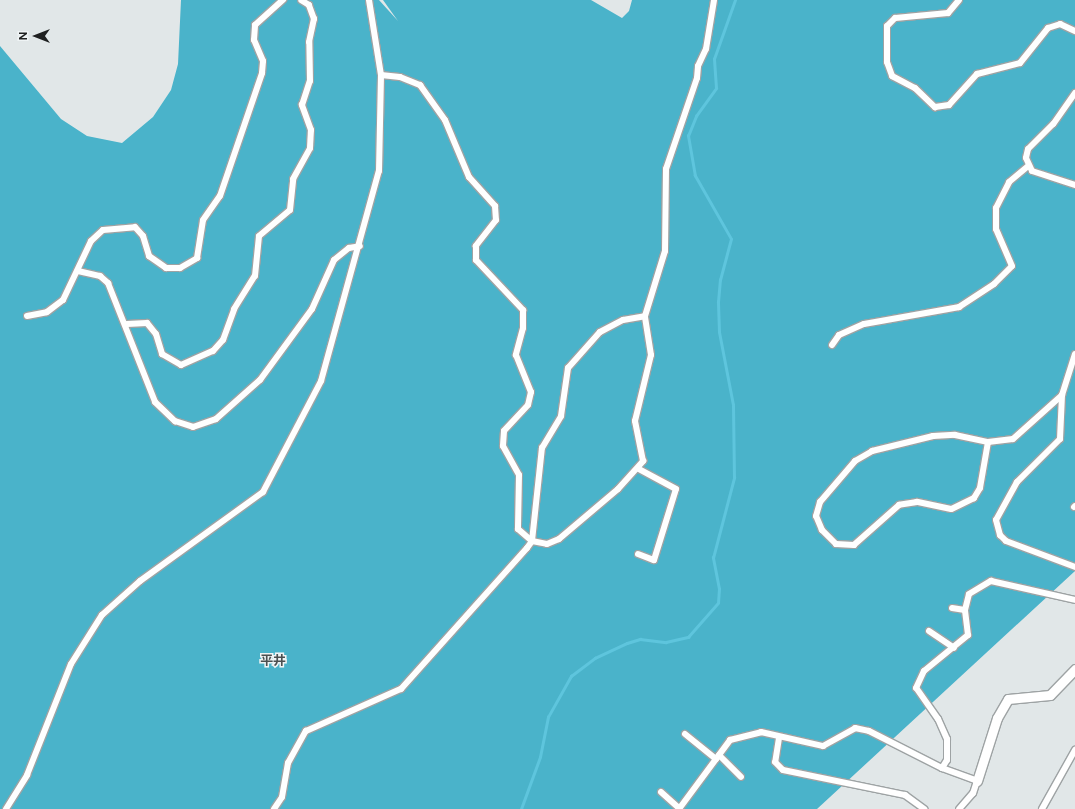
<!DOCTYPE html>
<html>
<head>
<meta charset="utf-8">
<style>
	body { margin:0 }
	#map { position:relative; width:1075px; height:809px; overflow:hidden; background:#e1e7e8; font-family:Figtree,"Noto Sans JP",sans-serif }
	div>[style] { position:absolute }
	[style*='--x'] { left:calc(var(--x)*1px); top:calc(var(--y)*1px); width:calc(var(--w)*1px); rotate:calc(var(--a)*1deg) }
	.forest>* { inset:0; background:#4ab3ca }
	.stream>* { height:2.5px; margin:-1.25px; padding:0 1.25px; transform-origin:1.25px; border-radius:1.25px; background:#5ec5dd }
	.roads { filter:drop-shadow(1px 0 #9ea3a4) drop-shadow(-1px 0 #9ea3a4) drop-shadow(0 1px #9ea3a4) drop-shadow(0 -1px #9ea3a4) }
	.street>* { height:6px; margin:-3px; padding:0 3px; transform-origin:3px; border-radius:3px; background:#fff }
	.secondary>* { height:9px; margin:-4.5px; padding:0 4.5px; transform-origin:4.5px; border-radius:4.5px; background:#fff }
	span { translate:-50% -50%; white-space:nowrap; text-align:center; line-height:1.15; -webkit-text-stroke:3px #eff4f5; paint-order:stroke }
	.quarter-label { font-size:13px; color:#4c5051; font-weight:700 }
	.north { position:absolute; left:16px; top:16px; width:40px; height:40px; -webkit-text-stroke:3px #eff4f5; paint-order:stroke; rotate:270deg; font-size:11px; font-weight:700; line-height:16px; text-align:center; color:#1f2121 }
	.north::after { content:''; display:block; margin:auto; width:14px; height:18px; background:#1f2121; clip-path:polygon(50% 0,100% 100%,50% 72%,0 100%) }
</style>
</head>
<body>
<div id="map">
	<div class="forest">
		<i style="clip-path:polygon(181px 0,379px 0,398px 21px,383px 0,591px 0,622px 18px,629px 11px,632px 0,1075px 0,1075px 571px,817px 809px,0 809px,0 46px,61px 119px,87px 136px,122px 143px,153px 117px,171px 90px,178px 64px)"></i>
	</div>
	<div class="stream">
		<i style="--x:521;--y:809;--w:55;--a:-69.9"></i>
		<i style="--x:540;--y:757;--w:41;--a:-78.7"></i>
		<i style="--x:548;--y:717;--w:47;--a:-60.7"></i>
		<i style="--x:571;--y:676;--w:30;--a:-37"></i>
		<i style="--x:595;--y:658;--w:35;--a:-25"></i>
		<i style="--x:627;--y:643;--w:14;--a:-17"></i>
		<i style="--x:640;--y:639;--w:26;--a:7"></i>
		<i style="--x:666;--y:642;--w:23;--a:-13"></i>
		<i style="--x:688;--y:637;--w:45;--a:-48.6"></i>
		<i style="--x:718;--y:603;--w:14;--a:-86"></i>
		<i style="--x:719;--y:589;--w:32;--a:-101"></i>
		<i style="--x:713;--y:558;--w:83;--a:-75.3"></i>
		<i style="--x:734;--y:478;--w:73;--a:-90.8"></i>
		<i style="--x:733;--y:405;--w:74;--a:-100.9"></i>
		<i style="--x:719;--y:332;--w:30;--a:-92"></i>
		<i style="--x:718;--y:302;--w:22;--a:-85"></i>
		<i style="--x:720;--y:280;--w:42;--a:-75"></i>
		<i style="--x:731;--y:239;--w:73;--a:-119.7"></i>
		<i style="--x:695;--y:176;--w:41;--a:-99.9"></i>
		<i style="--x:688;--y:136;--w:22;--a:-68"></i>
		<i style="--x:696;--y:116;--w:34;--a:-54"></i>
		<i style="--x:716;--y:88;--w:29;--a:-94"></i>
		<i style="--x:714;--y:59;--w:63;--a:-70.4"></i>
	</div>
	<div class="roads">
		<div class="street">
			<i style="--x:959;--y:0;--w:17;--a:130"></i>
			<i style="--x:948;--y:13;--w:53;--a:174.6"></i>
			<i style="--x:895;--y:18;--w:11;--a:135"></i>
			<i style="--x:887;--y:26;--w:36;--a:90"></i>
			<i style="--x:887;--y:62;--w:15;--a:70"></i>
			<i style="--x:892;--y:76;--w:26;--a:28"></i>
			<i style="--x:915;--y:88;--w:28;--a:44"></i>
			<i style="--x:935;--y:107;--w:14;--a:-8"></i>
			<i style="--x:949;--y:105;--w:42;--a:-47.9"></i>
			<i style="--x:977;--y:74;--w:44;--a:-14.3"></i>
			<i style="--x:1020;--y:63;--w:45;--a:-51.3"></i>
			<i style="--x:1048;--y:28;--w:13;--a:-18"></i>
			<i style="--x:1060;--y:24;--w:17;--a:25"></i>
			<i style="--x:381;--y:75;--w:19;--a:6"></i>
			<i style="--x:400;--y:77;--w:22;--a:22"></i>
			<i style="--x:420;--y:85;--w:43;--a:54.5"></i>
			<i style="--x:445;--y:120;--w:62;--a:67.2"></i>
			<i style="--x:469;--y:177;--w:39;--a:48"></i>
			<i style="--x:495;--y:206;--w:14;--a:86"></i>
			<i style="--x:496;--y:220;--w:33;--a:128"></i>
			<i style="--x:476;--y:246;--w:14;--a:90"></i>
			<i style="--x:476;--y:260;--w:69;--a:46.8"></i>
			<i style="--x:523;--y:310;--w:18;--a:90"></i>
			<i style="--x:523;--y:328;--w:28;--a:105"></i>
			<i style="--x:516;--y:355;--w:40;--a:68"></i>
			<i style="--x:531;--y:392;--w:13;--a:103"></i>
			<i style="--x:528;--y:405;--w:35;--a:133"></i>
			<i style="--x:504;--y:431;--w:15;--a:94"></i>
			<i style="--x:503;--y:446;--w:33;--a:61"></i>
			<i style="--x:519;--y:475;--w:54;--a:91.1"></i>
			<i style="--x:518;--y:529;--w:18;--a:41"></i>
			<i style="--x:532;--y:541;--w:15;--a:11"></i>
			<i style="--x:547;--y:544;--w:13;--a:-23"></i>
			<i style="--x:559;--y:539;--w:77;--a:-40.3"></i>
			<i style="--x:618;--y:489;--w:38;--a:-48"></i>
			<i style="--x:643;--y:461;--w:41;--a:-101.3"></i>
			<i style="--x:635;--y:421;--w:68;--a:-76.4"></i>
			<i style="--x:651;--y:355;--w:39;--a:-99"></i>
			<i style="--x:645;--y:316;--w:68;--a:-72.9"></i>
			<i style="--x:665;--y:251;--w:82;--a:-89.3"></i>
			<i style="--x:666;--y:169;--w:96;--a:-71.2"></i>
			<i style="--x:697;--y:78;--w:12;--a:-85"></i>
			<i style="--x:698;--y:66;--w:19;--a:-65"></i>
			<i style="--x:706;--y:49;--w:50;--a:-80.7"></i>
			<i style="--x:1075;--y:93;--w:38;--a:125"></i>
			<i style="--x:1053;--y:124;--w:35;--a:135"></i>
			<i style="--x:1028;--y:149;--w:9;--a:103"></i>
			<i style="--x:1026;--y:158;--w:14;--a:65"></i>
			<i style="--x:1032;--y:171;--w:45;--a:18"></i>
			<i style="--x:78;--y:271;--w:23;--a:13"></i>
			<i style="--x:100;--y:276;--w:11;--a:41"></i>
			<i style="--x:108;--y:283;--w:128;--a:68.4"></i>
			<i style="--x:155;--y:402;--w:28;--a:44"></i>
			<i style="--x:175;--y:421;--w:19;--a:18"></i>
			<i style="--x:193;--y:427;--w:24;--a:-19"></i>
			<i style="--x:216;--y:419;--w:59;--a:-41.6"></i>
			<i style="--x:260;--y:380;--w:88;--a:-53.8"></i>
			<i style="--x:312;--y:309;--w:54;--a:-65.8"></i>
			<i style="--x:334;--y:260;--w:19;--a:-39"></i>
			<i style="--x:349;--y:248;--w:11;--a:-10"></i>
			<i style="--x:27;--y:316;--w:20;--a:-11"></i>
			<i style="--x:47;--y:312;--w:20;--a:-37"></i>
			<i style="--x:63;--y:300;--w:65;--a:-64.6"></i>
			<i style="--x:91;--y:241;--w:16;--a:-43"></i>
			<i style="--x:103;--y:230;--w:32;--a:-5"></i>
			<i style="--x:135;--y:227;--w:12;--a:48"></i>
			<i style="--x:143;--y:236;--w:21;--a:73"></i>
			<i style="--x:149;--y:256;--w:21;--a:35"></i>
			<i style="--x:166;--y:268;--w:14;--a:0"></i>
			<i style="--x:180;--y:268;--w:20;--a:-30"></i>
			<i style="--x:197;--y:258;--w:38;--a:-81"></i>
			<i style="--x:203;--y:220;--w:29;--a:-55"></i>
			<i style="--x:220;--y:196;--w:130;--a:-71.1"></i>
			<i style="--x:262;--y:73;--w:12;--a:-85"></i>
			<i style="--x:263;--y:61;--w:23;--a:-113"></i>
			<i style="--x:254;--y:40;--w:15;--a:-86"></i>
			<i style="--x:255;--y:25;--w:38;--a:-42"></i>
			<i style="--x:127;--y:324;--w:20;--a:-3"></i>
			<i style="--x:147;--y:323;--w:14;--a:51"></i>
			<i style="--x:156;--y:334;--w:21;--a:73"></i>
			<i style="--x:162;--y:354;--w:22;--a:30"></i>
			<i style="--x:181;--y:365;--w:35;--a:-24"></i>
			<i style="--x:213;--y:351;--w:15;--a:-48"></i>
			<i style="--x:223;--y:340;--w:33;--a:-70"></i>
			<i style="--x:234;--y:309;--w:39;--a:-58"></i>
			<i style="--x:255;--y:276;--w:40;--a:-84.3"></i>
			<i style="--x:259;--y:236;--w:40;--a:-40"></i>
			<i style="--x:290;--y:210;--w:31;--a:-84"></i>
			<i style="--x:293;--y:179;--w:35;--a:-61"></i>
			<i style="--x:310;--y:148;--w:18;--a:-87"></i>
			<i style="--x:311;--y:130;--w:27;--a:-110"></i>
			<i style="--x:302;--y:105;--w:25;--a:-72"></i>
			<i style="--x:310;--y:81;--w:39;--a:-91"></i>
			<i style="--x:309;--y:42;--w:24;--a:-78"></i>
			<i style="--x:314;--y:19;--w:15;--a:-110"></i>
			<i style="--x:309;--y:5;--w:9;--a:-148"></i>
			<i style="--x:832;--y:345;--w:12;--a:-55"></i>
			<i style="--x:839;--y:335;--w:27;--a:-24"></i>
			<i style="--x:864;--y:324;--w:97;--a:-10.1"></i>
			<i style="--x:959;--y:307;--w:42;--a:-33.3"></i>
			<i style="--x:994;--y:284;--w:25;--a:-45"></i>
			<i style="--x:1012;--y:266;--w:40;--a:-113.4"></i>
			<i style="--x:996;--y:229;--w:21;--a:-90"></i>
			<i style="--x:996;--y:208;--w:29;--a:-63"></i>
			<i style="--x:1009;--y:182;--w:25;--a:-40"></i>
			<i style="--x:1075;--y:354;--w:43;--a:107.6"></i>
			<i style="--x:1062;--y:395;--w:44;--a:92.6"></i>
			<i style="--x:1060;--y:439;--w:61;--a:135"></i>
			<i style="--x:1017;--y:482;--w:43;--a:118.9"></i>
			<i style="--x:996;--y:520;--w:16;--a:75"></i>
			<i style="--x:1000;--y:535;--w:8;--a:45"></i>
			<i style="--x:1006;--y:541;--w:74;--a:20.6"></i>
			<i style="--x:955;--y:435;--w:34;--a:12"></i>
			<i style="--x:988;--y:442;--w:47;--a:99.9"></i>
			<i style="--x:980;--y:488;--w:12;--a:121"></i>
			<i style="--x:974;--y:498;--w:25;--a:154"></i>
			<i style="--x:951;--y:509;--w:35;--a:-168"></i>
			<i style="--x:917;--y:502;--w:18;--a:171"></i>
			<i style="--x:899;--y:505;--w:60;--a:138.4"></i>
			<i style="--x:854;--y:545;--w:18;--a:-177"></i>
			<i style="--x:836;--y:544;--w:20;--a:-135"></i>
			<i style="--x:822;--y:530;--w:15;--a:-113"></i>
			<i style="--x:816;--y:516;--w:15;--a:-74"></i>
			<i style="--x:820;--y:502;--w:54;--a:-49.5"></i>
			<i style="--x:855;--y:461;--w:20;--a:-30"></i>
			<i style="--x:872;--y:451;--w:63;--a:-13.8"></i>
			<i style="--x:933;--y:436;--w:22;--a:-3"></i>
			<i style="--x:988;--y:442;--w:25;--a:-7"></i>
			<i style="--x:1013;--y:439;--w:66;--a:-41.9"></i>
			<i style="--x:1074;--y:507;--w:1;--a:-45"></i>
			<i style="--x:638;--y:554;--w:17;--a:21"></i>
			<i style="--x:654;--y:560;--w:74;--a:-72.8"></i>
			<i style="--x:676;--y:489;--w:42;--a:-151.6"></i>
			<i style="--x:952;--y:608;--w:13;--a:9"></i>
			<i style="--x:929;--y:631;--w:30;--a:34"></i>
			<i style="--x:685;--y:734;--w:40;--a:39"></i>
			<i style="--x:779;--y:738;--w:24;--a:99"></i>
			<i style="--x:775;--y:762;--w:11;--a:45"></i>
			<i style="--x:783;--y:770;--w:125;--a:11.6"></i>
			<i style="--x:905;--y:795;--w:24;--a:36"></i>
			<i style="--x:719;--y:755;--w:31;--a:45"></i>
			<i style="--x:942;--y:768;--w:9;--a:-58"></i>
			<i style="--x:947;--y:760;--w:21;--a:-90"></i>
			<i style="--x:947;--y:739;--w:22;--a:-114"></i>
			<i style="--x:938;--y:719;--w:38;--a:-125"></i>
			<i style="--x:916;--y:688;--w:19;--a:-65"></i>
			<i style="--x:924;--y:671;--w:57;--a:-39.3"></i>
			<i style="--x:968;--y:635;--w:25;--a:-97"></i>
			<i style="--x:965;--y:610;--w:16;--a:-76"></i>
			<i style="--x:969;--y:594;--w:26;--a:-31"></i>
			<i style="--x:991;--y:581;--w:86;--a:12.7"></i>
			<i style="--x:661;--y:792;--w:24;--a:42"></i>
			<i style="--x:6;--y:809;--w:40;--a:-58"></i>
			<i style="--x:27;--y:775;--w:119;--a:-68.4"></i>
			<i style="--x:71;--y:664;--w:58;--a:-57.7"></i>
			<i style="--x:102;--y:615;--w:51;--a:-41.8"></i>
			<i style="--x:140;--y:581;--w:152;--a:-35.9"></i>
			<i style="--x:263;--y:492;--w:125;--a:-62.4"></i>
			<i style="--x:321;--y:381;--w:218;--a:-74.6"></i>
			<i style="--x:379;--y:171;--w:96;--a:-88.8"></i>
			<i style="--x:381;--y:75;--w:76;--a:-99.1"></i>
			<i style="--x:274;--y:809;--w:14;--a:-56"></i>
			<i style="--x:282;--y:797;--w:35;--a:-80"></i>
			<i style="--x:288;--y:763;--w:37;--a:-61"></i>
			<i style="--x:306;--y:731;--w:104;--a:-23.9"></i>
			<i style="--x:401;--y:689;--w:189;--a:-48.2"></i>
			<i style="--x:527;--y:548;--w:9;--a:-54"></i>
			<i style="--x:532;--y:541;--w:94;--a:-83.9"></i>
			<i style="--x:542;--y:448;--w:37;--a:-59"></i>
			<i style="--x:561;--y:416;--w:49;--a:-81.7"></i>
			<i style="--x:568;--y:368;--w:48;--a:-48.4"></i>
			<i style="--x:600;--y:332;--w:26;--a:-28"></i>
			<i style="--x:623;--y:320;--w:22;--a:-10"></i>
			<i style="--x:679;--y:809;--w:86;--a:-53.5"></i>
			<i style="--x:730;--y:740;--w:32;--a:-14"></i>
			<i style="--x:761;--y:732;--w:64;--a:12.7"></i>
			<i style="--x:823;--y:746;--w:37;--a:-29"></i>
			<i style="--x:855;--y:728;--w:14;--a:12"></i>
			<i style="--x:869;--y:731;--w:82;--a:26.9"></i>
			<i style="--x:942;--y:768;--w:37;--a:20"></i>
			<i style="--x:977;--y:781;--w:13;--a:108"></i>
			<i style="--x:973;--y:793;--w:21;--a:131"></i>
			<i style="--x:1042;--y:809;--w:68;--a:-60.8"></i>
		</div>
		<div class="secondary">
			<i style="--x:977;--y:781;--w:66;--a:-72.4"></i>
			<i style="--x:997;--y:718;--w:22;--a:-60"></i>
			<i style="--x:1008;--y:699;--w:42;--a:-5.4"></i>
			<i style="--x:1050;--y:695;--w:36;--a:-46"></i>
		</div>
	</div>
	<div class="quarter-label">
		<span style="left:273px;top:661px">平井</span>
	</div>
	<div class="north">N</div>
</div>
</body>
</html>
